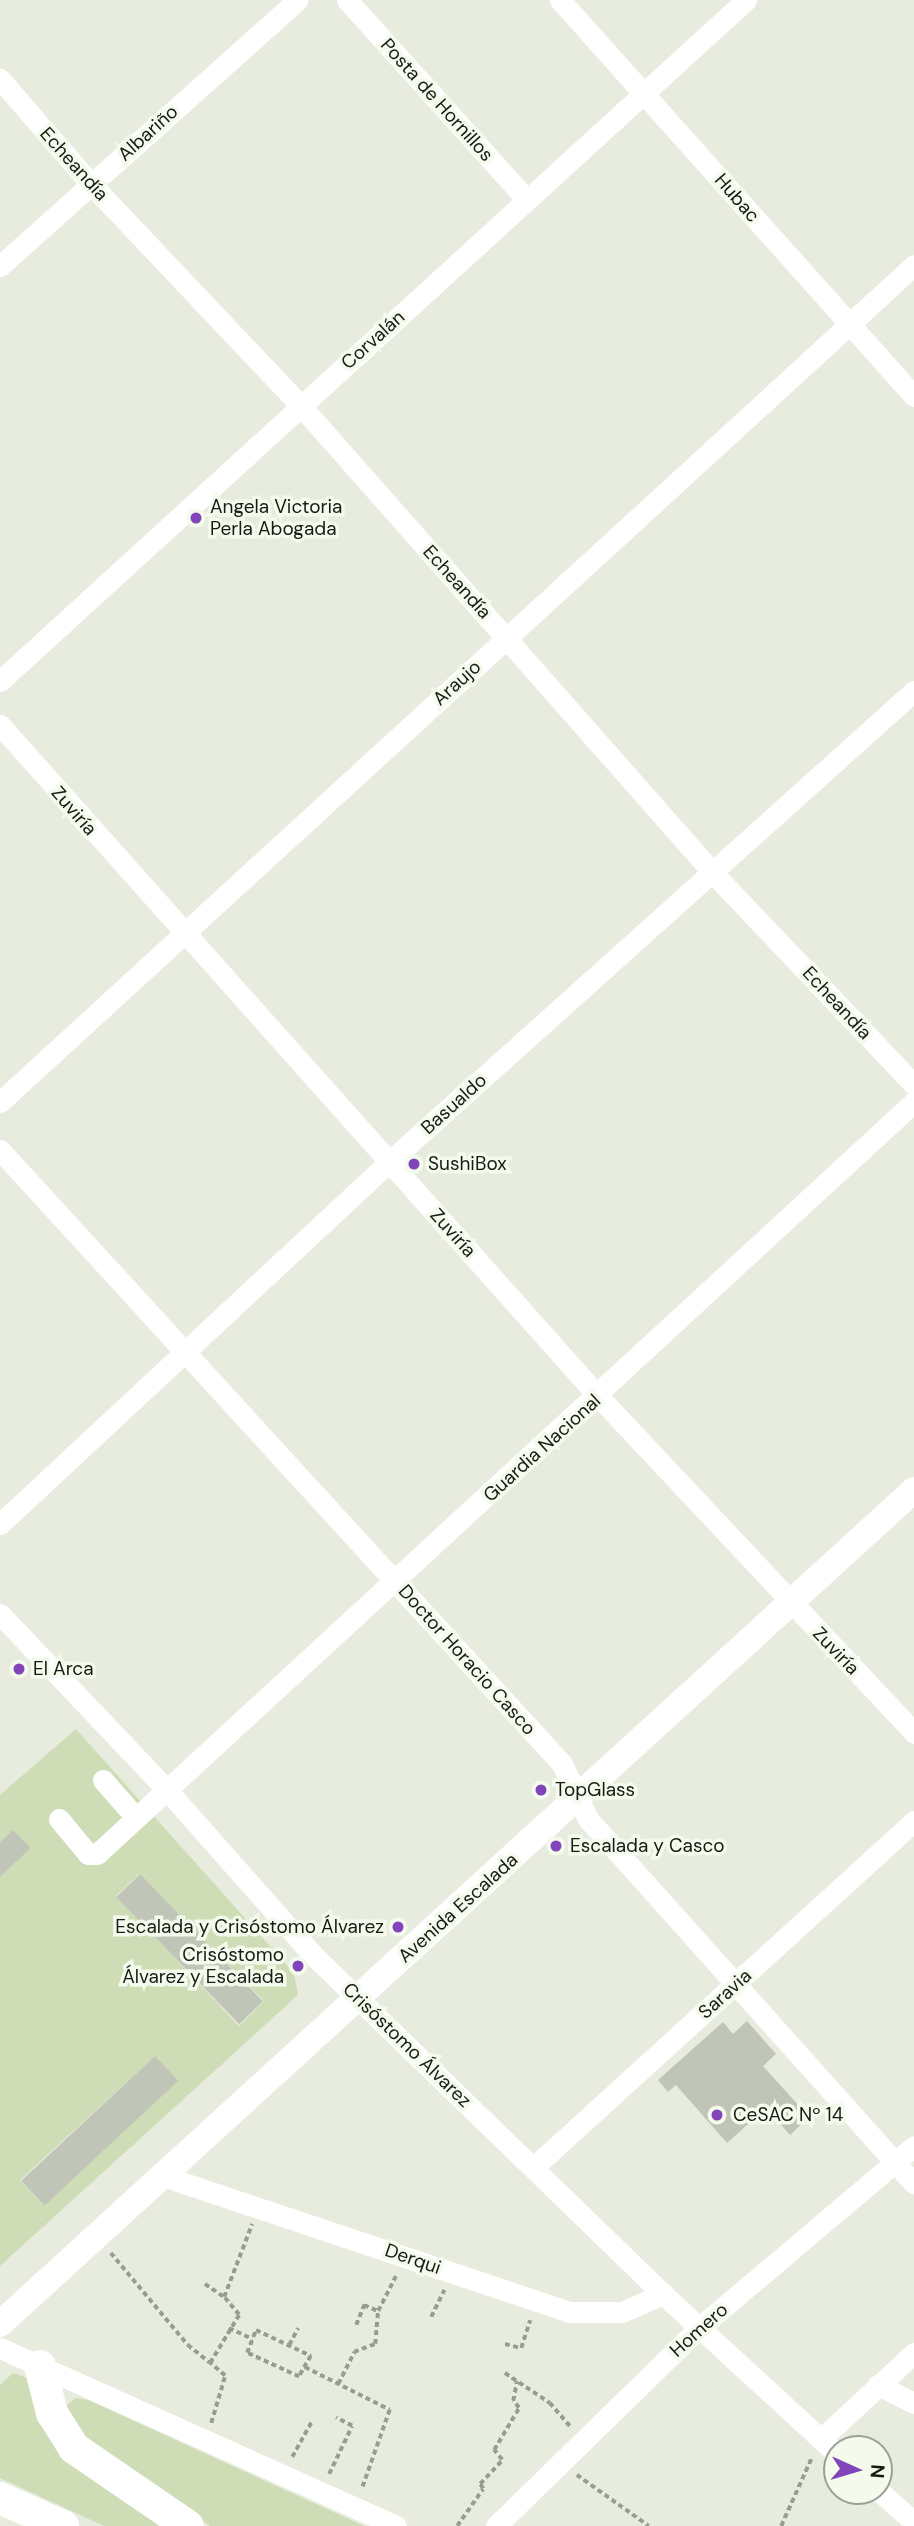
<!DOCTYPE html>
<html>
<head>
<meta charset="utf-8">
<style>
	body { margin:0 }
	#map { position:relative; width:914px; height:2526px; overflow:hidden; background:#e7ecdf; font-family:"DM Sans",sans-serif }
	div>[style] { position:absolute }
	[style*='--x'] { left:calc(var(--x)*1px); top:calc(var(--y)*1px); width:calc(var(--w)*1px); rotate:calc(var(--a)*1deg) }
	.green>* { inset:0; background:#ceddb6 }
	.building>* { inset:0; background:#c0c5b8; transform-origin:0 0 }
	.path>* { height:3.5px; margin-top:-1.75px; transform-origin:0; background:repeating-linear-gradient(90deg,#989c92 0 5px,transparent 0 8.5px) }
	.minor>* { height:21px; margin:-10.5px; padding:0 10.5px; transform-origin:10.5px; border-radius:10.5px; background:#fff }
	.major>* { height:26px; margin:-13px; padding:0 13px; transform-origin:13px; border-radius:13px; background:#fff }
	.highway>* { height:32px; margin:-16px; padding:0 16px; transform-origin:16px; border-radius:16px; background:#fff }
	.dots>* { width:19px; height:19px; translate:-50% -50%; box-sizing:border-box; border:4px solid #f4faec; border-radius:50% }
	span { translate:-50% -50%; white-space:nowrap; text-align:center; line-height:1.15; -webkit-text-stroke:7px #f4faec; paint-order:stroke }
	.street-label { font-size:19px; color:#181a15 }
	.poi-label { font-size:19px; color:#181a15 }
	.left { translate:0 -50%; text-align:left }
	.right { translate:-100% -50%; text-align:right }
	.north { position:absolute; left:823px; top:2435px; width:70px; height:70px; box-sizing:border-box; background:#f4faec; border:2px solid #9ca096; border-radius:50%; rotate:94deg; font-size:19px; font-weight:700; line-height:28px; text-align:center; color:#181a15 }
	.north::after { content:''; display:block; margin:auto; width:24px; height:32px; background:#8144ba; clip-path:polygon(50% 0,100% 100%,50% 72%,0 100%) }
</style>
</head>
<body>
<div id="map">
	<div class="green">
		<i style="clip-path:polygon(evenodd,76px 1729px,294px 1973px,298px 1995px,0 2266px,0 1877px,31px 1848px,13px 1830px,0 1842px,0 1795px,76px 1729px,139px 1874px,264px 2001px,239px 2026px,116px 1896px,139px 1874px,76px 1729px,155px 2056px,177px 2081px,43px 2205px,20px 2180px,155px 2056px)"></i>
		<i style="clip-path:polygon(13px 2373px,30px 2379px,39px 2401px,181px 2526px,104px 2526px,0 2478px,0 2385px)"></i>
		<i style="clip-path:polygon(75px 2398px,88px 2400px,364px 2526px,210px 2526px,79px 2440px,66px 2406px)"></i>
	</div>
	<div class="building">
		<i style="clip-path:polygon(13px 1830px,31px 1848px,0 1877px,0 1842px)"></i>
		<i style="left:140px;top:1874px;width:177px;height:33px;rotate:46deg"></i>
		<i style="clip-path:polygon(747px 2021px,776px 2054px,763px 2066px,809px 2117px,790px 2135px,766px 2108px,727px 2143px,676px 2085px,668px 2092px,658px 2080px,723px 2022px,733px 2034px)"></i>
		<i style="left:155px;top:2056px;width:34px;height:183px;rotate:47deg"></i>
	</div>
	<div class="path">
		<i style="--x:111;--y:2253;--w:120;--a:50.1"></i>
		<i style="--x:188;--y:2345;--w:28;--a:39"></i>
		<i style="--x:205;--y:2284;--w:23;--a:34"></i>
		<i style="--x:431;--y:2317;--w:30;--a:-64"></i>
		<i style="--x:356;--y:2325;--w:22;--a:-68"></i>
		<i style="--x:364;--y:2305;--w:15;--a:23"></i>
		<i style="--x:229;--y:2328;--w:26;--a:25"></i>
		<i style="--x:256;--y:2330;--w:61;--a:25.3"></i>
		<i style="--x:311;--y:2356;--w:24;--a:120"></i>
		<i style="--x:299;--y:2377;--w:57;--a:-155.2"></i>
		<i style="--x:247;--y:2353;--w:25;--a:-69"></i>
		<i style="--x:505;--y:2344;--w:16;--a:14"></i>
		<i style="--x:521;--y:2348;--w:29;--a:-72"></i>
		<i style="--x:289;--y:2345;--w:19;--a:-62"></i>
		<i style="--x:305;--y:2367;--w:95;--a:26.8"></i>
		<i style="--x:390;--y:2410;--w:84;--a:109.5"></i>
		<i style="--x:505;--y:2373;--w:54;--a:33.7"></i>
		<i style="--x:550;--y:2403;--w:32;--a:49"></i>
		<i style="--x:338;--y:2384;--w:36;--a:-63"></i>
		<i style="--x:354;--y:2352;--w:22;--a:-21"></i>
		<i style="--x:375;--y:2344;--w:33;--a:-85"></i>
		<i style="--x:378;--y:2311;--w:39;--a:-63"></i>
		<i style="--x:211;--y:2423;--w:49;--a:-73.4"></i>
		<i style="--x:225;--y:2376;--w:20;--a:-139"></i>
		<i style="--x:210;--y:2363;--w:56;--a:-58.9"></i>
		<i style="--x:239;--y:2315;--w:23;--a:-130"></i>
		<i style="--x:224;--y:2297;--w:78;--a:-69"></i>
		<i style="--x:292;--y:2457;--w:41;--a:-60.9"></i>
		<i style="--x:329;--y:2474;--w:53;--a:-64.4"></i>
		<i style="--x:352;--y:2426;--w:18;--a:-153"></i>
		<i style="--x:577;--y:2475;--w:88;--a:35.3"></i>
		<i style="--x:457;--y:2526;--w:45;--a:-54.9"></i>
		<i style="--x:483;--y:2489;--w:6;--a:-121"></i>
		<i style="--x:480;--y:2484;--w:33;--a:-47"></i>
		<i style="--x:502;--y:2460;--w:13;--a:-129"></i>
		<i style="--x:494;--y:2450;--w:49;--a:-59.2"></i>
		<i style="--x:519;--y:2408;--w:9;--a:-131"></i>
		<i style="--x:513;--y:2401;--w:20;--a:-79"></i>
		<i style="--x:781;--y:2526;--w:76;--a:-65.8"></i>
	</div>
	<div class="minor">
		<i style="--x:347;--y:0;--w:269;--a:48"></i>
		<i style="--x:560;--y:0;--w:531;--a:48.21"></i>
		<i style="--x:0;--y:79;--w:139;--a:49.1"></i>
		<i style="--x:91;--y:184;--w:306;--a:46.6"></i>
		<i style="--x:301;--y:406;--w:624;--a:48.57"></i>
		<i style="--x:714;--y:874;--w:291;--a:46.5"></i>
		<i style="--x:0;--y:266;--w:399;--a:-41.8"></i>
		<i style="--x:0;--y:681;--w:1010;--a:-42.39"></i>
		<i style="--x:0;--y:725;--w:900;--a:48.29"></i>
		<i style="--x:599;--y:1397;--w:461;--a:46.8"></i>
		<i style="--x:0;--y:1102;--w:1239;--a:-42.48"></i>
		<i style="--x:0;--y:1150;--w:832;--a:47.53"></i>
		<i style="--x:562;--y:1764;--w:61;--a:64.7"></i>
		<i style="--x:588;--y:1819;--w:489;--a:48.2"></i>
		<i style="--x:0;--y:1524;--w:533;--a:-42.95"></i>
		<i style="--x:390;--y:1161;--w:704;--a:-41.89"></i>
		<i style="--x:0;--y:1614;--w:243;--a:46.5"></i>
		<i style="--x:167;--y:1790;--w:219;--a:48.5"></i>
		<i style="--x:312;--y:1954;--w:489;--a:44.1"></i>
		<i style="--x:663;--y:2294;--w:236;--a:42.6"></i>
		<i style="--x:103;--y:1780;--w:50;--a:49"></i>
		<i style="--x:59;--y:1819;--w:45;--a:50.4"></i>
		<i style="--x:88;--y:1854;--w:9;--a:0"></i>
		<i style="--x:97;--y:1854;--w:1110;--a:-42.63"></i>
		<i style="--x:535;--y:2166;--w:513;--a:-42.31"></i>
		<i style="--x:163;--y:2176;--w:429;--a:18.5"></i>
		<i style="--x:570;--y:2312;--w:52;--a:0"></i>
		<i style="--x:622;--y:2312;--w:45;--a:-23.7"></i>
		<i style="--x:0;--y:2348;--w:434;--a:24.2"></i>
		<i style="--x:878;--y:2385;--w:40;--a:26.6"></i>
		<i style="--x:821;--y:2439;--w:127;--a:-42.8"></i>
		<i style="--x:879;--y:2491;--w:47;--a:41.5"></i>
		<i style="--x:496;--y:2526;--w:285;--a:-44.3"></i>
		<i style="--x:700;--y:2327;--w:280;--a:-40.2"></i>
	</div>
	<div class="major">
		<i style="--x:0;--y:2324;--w:1237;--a:-42.38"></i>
	</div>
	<div class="highway">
		<i style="--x:40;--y:2366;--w:49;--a:75.7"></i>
		<i style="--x:52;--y:2413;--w:41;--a:57.8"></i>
		<i style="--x:74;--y:2448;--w:138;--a:34.4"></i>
		<i style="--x:0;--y:2498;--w:69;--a:24"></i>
	</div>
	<div class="dots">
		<i style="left:196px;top:518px;background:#8144ba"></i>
		<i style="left:414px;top:1164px;background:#8144ba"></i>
		<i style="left:19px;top:1669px;background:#8144ba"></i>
		<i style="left:541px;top:1790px;background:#8144ba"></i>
		<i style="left:556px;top:1846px;background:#8144ba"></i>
		<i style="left:398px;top:1927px;background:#8144ba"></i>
		<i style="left:298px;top:1966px;background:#8144ba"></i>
		<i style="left:717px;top:2115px;background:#8144ba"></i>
	</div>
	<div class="street-label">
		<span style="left:437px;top:100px;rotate:48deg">Posta de Hornillos</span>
		<span style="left:148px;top:133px;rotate:-42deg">Albariño</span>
		<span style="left:74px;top:164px;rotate:48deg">Echeandía</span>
		<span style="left:737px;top:198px;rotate:49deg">Hubac</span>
		<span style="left:373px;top:340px;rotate:-42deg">Corvalán</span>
		<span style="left:457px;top:582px;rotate:48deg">Echeandía</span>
		<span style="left:457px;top:683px;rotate:-42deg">Araujo</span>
		<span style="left:74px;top:811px;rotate:49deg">Zuviría</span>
		<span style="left:837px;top:1003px;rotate:47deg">Echeandía</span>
		<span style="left:454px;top:1104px;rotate:-42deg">Basualdo</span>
		<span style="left:453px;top:1233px;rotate:48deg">Zuviría</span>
		<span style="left:542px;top:1448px;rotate:-42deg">Guardia Nacional</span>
		<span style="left:836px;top:1651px;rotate:46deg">Zuviría</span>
		<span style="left:467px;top:1660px;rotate:48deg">Doctor Horacio Casco</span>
		<span style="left:458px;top:1908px;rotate:-42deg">Avenida Escalada</span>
		<span style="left:725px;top:1994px;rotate:-42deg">Saravia</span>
		<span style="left:407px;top:2045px;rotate:44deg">Crisóstomo Álvarez</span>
		<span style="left:413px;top:2259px;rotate:19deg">Derqui</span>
		<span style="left:699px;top:2330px;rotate:-42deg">Homero</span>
	</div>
	<div class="poi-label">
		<span class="left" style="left:210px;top:518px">Angela Victoria<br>Perla Abogada</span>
		<span class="left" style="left:428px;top:1164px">SushiBox</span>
		<span class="left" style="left:33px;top:1669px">El Arca</span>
		<span class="left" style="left:555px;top:1790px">TopGlass</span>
		<span class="left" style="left:570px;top:1846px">Escalada y Casco</span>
		<span class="right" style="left:384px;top:1927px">Escalada y Crisóstomo Álvarez</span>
		<span class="right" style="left:284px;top:1966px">Crisóstomo<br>Álvarez y Escalada</span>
		<span class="left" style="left:733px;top:2115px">CeSAC Nº 14</span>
	</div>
	<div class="north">N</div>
</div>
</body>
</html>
